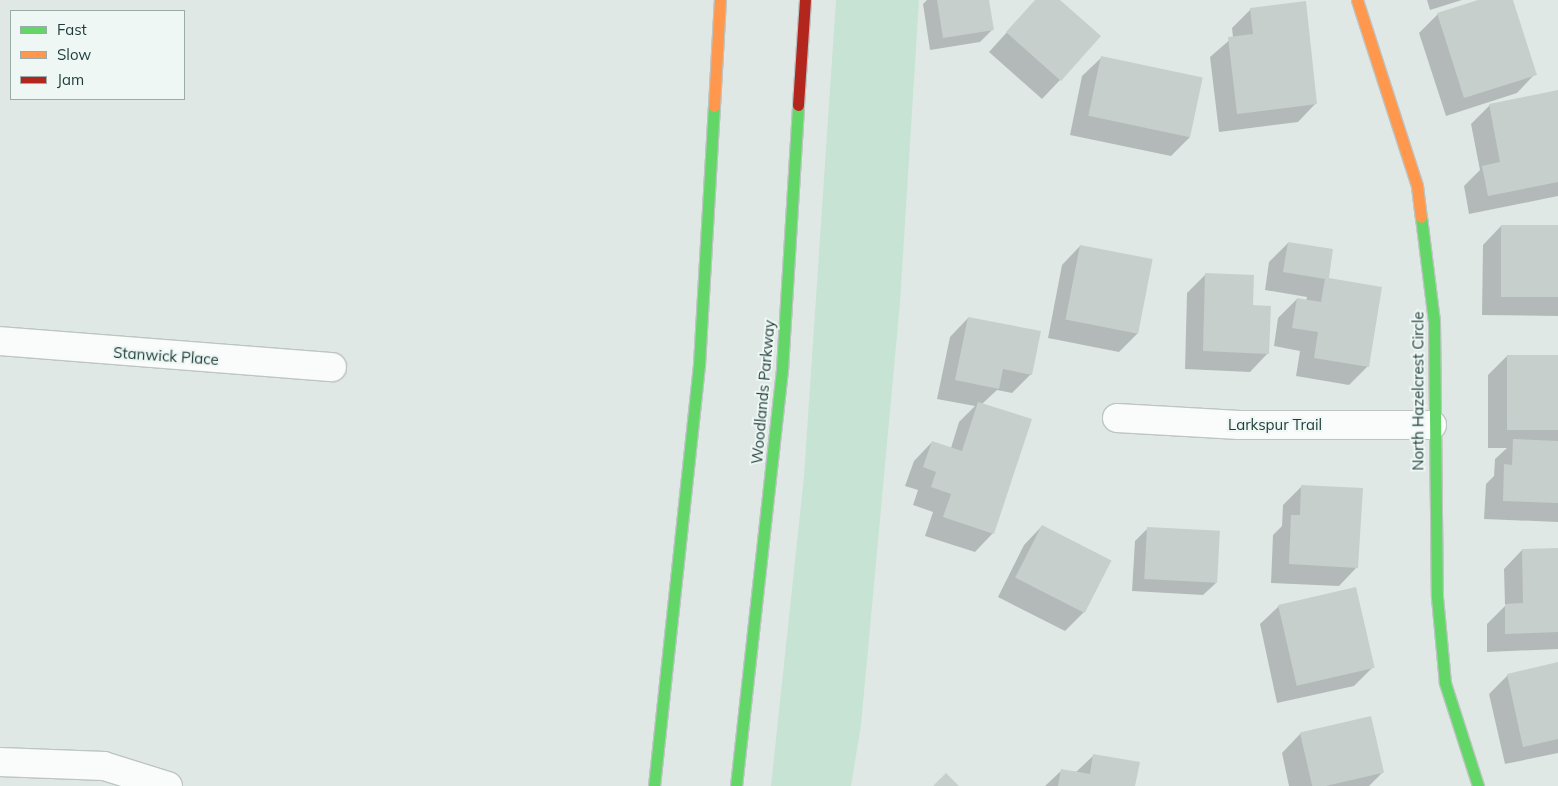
<!DOCTYPE html>
<html>
<head>
<meta charset="utf-8">
<style>
	body { margin:0 }
	#map { position:relative; width:1558px; height:786px; overflow:hidden; background:#e0e8e6; font-family:Mulish,sans-serif }
	div>[style] { position:absolute }
	[style*='--x'] { left:calc(var(--x)*1px); top:calc(var(--y)*1px); width:calc(var(--w)*1px); rotate:calc(var(--a)*1deg) }
	.green>* { inset:0; background:#c7e3d4 }
	.shadow>* { inset:0; background:#0003 }
	.building>* { inset:0; background:#c7cfcc; transform-origin:0 0 }
	.roads { filter:drop-shadow(1px 0 #bdc5c3) drop-shadow(-1px 0 #bdc5c3) drop-shadow(0 1px #bdc5c3) drop-shadow(0 -1px #bdc5c3) }
	.street>* { height:28px; margin:-14px; padding:0 14px; transform-origin:14px; border-radius:14px; background:#fafcfb }
	.fast>* { height:11px; margin:-5.5px; padding:0 5.5px; transform-origin:5.5px; border-radius:5.5px; background:#63d668 }
	.slow>* { height:11px; margin:-5.5px; padding:0 5.5px; transform-origin:5.5px; border-radius:5.5px; background:#ff974d }
	.jam>* { height:11px; margin:-5.5px; padding:0 5.5px; transform-origin:5.5px; border-radius:5.5px; background:#b3261e }
	span { translate:-50% -50%; white-space:nowrap; text-align:center; line-height:1.15; -webkit-text-stroke:4px #eef7f4; paint-order:stroke }
	.street-label { font-size:15px; color:#1d3c39 }
	.legend { position:absolute; left:10px; top:10px; width:175px; height:90px; box-sizing:border-box; background:#eef7f4; border:1px solid #9aaca9; margin:0; padding:6px 9px; list-style:none; font-size:15px; color:#1d3c39 }
	.legend li { display:flex; align-items:center; gap:10px; height:25px }
	.legend b { width:25px; border:1px solid #9aaca9 }
</style>
</head>
<body>
<div id="map">
	<div class="green">
		<i style="clip-path:polygon(836px 0,919px 0,900px 303px,861px 725px,851px 786px,771px 786px,804px 476px)"></i>
	</div>
	<div class="shadow">
		<i style="clip-path:polygon(927px 0,988px 0,993px 29px,980px 42px,930px 50px,923px 4px)"></i>
		<i style="clip-path:polygon(1036px 0,1058px 0,1060px 80px,1042px 99px,989px 52px)"></i>
		<i style="clip-path:polygon(1427px 0,1462px 0,1430px 10px)"></i>
		<i style="clip-path:polygon(1482px 0,1512px 0,1535px 74px,1517px 93px,1446px 116px,1419px 33px,1438px 14px)"></i>
		<i style="clip-path:polygon(1251px 9px,1316px 103px,1298px 122px,1219px 132px,1210px 57px,1233px 37px,1232px 28px)"></i>
		<i style="clip-path:polygon(1101px 58px,1190px 137px,1171px 156px,1070px 135px,1082px 76px)"></i>
		<i style="clip-path:polygon(1558px 92px,1558px 196px,1469px 214px,1464px 186px,1480px 170px,1471px 124px,1490px 105px)"></i>
		<i style="clip-path:polygon(1501px 226px,1558px 226px,1558px 316px,1482px 315px,1483px 245px)"></i>
		<i style="clip-path:polygon(1288px 243px,1327px 279px,1368px 366px,1349px 385px,1296px 376px,1300px 351px,1274px 346px,1278px 318px,1297px 299px,1306px 301px,1307px 297px,1265px 290px,1269px 262px)"></i>
		<i style="clip-path:polygon(1080px 246px,1138px 333px,1119px 352px,1048px 338px,1062px 265px)"></i>
		<i style="clip-path:polygon(1206px 274px,1268px 353px,1250px 372px,1185px 369px,1187px 293px)"></i>
		<i style="clip-path:polygon(968px 318px,1031px 374px,1012px 393px,997px 390px,982px 404px,993px 533px,975px 552px,925px 536px,933px 512px,913px 505px,918px 490px,905px 486px,914px 461px,932px 442px,951px 448px,959px 422px,975px 406px,937px 399px,950px 337px)"></i>
		<i style="clip-path:polygon(1507px 356px,1558px 356px,1558px 522px,1484px 519px,1486px 484px,1494px 476px,1495px 459px,1507px 448px,1488px 448px,1488px 375px)"></i>
		<i style="clip-path:polygon(1302px 486px,1357px 567px,1339px 586px,1271px 583px,1273px 535px,1282px 526px,1283px 505px)"></i>
		<i style="clip-path:polygon(1042px 526px,1084px 612px,1065px 631px,998px 597px,1024px 545px)"></i>
		<i style="clip-path:polygon(1148px 528px,1216px 583px,1203px 595px,1132px 591px,1135px 541px)"></i>
		<i style="clip-path:polygon(1558px 549px,1558px 649px,1487px 652px,1487px 624px,1505px 606px,1504px 569px,1522px 550px)"></i>
		<i style="clip-path:polygon(1279px 606px,1372px 668px,1354px 686px,1277px 703px,1260px 624px)"></i>
		<i style="clip-path:polygon(1558px 664px,1558px 753px,1505px 764px,1489px 694px,1508px 675px)"></i>
		<i style="clip-path:polygon(1370px 718px,1383px 772px,1369px 786px,1289px 786px,1282px 753px,1300px 734px)"></i>
		<i style="clip-path:polygon(1094px 755px,1134px 786px,1045px 786px,1062px 770px,1076px 772px)"></i>
	</div>
	<div class="building">
		<i style="clip-path:polygon(937px 0,989px 0,994px 30px,943px 38px)"></i>
		<i style="clip-path:polygon(1035px 0,1060px 0,1101px 36px,1061px 81px,1006px 32px)"></i>
		<i style="clip-path:polygon(1478px 0,1513px 0,1537px 75px,1464px 98px,1437px 13px)"></i>
		<i style="clip-path:polygon(1306px 1px,1317px 104px,1237px 114px,1228px 37px,1253px 34px,1250px 8px)"></i>
		<i style="left:1101px;top:56px;width:104px;height:61px;rotate:12deg"></i>
		<i style="clip-path:polygon(1558px 90px,1558px 182px,1488px 196px,1482px 166px,1500px 162px,1489px 104px)"></i>
		<i style="left:1501px;top:225px;width:57px;height:72px"></i>
		<i style="clip-path:polygon(1288px 242px,1333px 249px,1329px 278px,1382px 287px,1369px 367px,1314px 358px,1318px 332px,1292px 328px,1297px 298px,1321px 302px,1325px 279px,1283px 272px)"></i>
		<i style="left:1080px;top:245px;width:74px;height:76px;rotate:11deg"></i>
		<i style="clip-path:polygon(1205px 273px,1254px 275px,1253px 305px,1271px 306px,1269px 354px,1203px 351px)"></i>
		<i style="clip-path:polygon(968px 317px,1041px 331px,1032px 375px,1003px 369px,999px 389px,955px 380px)"></i>
		<i style="left:1507px;top:355px;width:51px;height:75px"></i>
		<i style="clip-path:polygon(978px 402px,1032px 419px,994px 534px,943px 517px,951px 494px,931px 487px,936px 472px,923px 467px,932px 441px,962px 451px)"></i>
		<i style="clip-path:polygon(1513px 439px,1558px 441px,1558px 503px,1503px 501px,1504px 464px,1512px 465px)"></i>
		<i style="clip-path:polygon(1301px 485px,1363px 488px,1358px 568px,1289px 564px,1291px 515px,1300px 515px)"></i>
		<i style="left:1042px;top:525px;width:78px;height:59px;rotate:27deg"></i>
		<i style="left:1147px;top:527px;width:73px;height:52px;rotate:3deg"></i>
		<i style="clip-path:polygon(1558px 548px,1558px 632px,1505px 634px,1505px 604px,1523px 603px,1522px 549px)"></i>
		<i style="left:1356px;top:587px;width:83px;height:80px;rotate:77deg"></i>
		<i style="clip-path:polygon(1558px 662px,1558px 739px,1523px 747px,1507px 674px)"></i>
		<i style="left:1371px;top:716px;width:58px;height:73px;rotate:77deg"></i>
		<i style="clip-path:polygon(1093px 754px,1140px 762px,1135px 786px,1058px 786px,1061px 769px,1090px 774px)"></i>
		<i style="clip-path:polygon(946px 773px,959px 786px,933px 786px)"></i>
	</div>
	<div class="roads">
		<div class="street">
			<i style="--x:0;--y:341;--w:333;--a:4.5"></i>
			<i style="--x:1117;--y:418;--w:122;--a:3.3"></i>
			<i style="--x:1239;--y:425;--w:193;--a:0"></i>
			<i style="--x:0;--y:762;--w:104;--a:2.2"></i>
			<i style="--x:104;--y:766;--w:67;--a:17.4"></i>
		</div>
		<div class="fast">
			<i style="--x:1421;--y:217;--w:105;--a:82.9"></i>
			<i style="--x:1434;--y:321;--w:276;--a:89.4"></i>
			<i style="--x:1437;--y:597;--w:86;--a:84.7"></i>
			<i style="--x:1445;--y:683;--w:108;--a:72.2"></i>
			<i style="--x:654;--y:786;--w:423;--a:-83.9"></i>
			<i style="--x:699;--y:365;--w:259;--a:-86.7"></i>
			<i style="--x:736;--y:786;--w:420;--a:-83.7"></i>
			<i style="--x:782;--y:369;--w:264;--a:-86.5"></i>
		</div>
		<div class="slow">
			<i style="--x:1357;--y:0;--w:195;--a:72.1"></i>
			<i style="--x:1417;--y:186;--w:31;--a:83"></i>
			<i style="--x:714;--y:106;--w:106;--a:-86.8"></i>
		</div>
		<div class="jam">
			<i style="--x:798;--y:105;--w:105;--a:-86.2"></i>
		</div>
	</div>
	<div class="street-label">
		<span style="left:166px;top:356px;rotate:4deg">Stanwick Place</span>
		<span style="left:1418px;top:391px;rotate:-90deg">North Hazelcrest Circle</span>
		<span style="left:763px;top:392px;rotate:-85deg">Woodlands Parkway</span>
		<span style="left:1275px;top:425px">Larkspur Trail</span>
	</div>
	<ul class="legend">
	<li><b style="height:6px;background:#63d668"></b>Fast</li>
	<li><b style="height:6px;background:#ff974d"></b>Slow</li>
	<li><b style="height:6px;background:#b3261e"></b>Jam</li>
	</ul>
</div>
</body>
</html>
